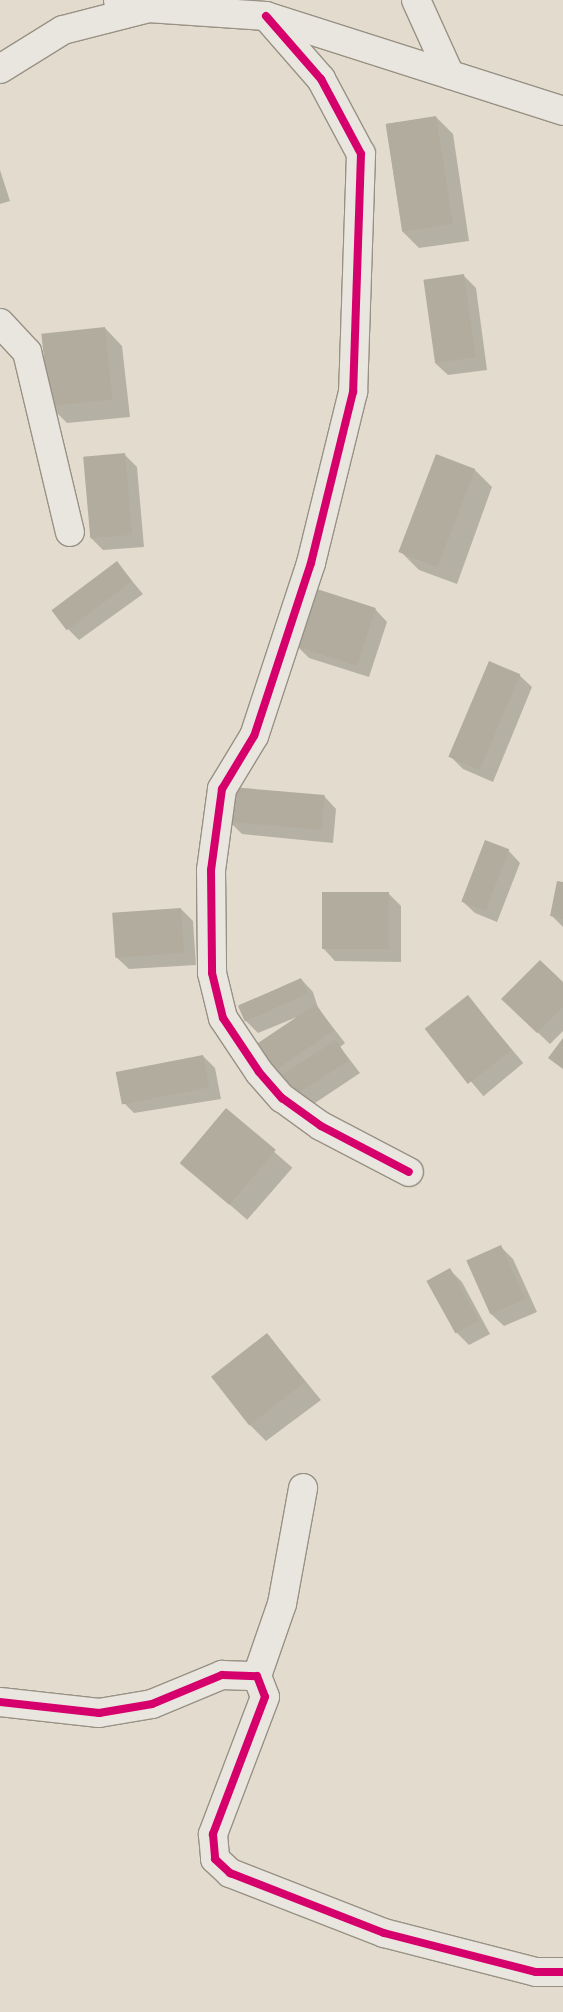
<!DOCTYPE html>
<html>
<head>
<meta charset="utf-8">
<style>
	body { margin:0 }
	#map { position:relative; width:563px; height:2012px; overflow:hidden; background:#e3dcce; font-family:"IM FELL DW Pica",serif }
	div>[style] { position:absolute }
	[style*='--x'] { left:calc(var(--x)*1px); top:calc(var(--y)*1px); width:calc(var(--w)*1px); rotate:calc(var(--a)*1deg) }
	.shadow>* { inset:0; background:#0003; transform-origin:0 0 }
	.building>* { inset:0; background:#b2ac9f; transform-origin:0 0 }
	.roads { filter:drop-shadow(1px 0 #989184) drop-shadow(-1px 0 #989184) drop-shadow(0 1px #989184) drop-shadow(0 -1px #989184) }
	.street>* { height:28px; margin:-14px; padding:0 14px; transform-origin:14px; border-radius:14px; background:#e9e5df }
	.cycleway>* { height:8px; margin:-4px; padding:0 4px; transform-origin:4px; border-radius:4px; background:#d6006c }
	span { translate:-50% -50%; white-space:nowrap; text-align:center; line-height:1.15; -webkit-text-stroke:4.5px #f2eada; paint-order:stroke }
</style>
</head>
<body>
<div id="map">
	<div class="shadow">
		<i style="clip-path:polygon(436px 117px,453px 134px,469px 241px,419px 248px,402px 231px,386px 124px)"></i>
		<i style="clip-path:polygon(0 170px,10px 201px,0 204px)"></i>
		<i style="clip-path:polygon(463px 275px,476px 288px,487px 370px,448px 375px,435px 363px)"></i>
		<i style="clip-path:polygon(105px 328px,122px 346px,130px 417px,67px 423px,50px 406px)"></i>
		<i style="clip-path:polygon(125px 455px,137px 467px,144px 547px,103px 550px,91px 538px)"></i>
		<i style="clip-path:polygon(437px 456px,475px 470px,492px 487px,457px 584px,419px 570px,402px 553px)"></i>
		<i style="clip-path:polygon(117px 563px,143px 594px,79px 640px,67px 628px)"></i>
		<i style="clip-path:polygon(375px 609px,387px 622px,369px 677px,309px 658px,297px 646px)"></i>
		<i style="clip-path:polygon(519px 675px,532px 687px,493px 782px,463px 769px,451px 757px)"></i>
		<i style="clip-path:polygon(324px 796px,336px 809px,333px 843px,242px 834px,230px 822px)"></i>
		<i style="clip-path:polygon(508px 850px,520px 863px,497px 922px,475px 913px,462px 901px)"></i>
		<i style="clip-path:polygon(563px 884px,563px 927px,551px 915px)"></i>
		<i style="clip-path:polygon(389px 894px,401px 906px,401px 962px,335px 961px,323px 948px)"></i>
		<i style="clip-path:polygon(181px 909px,193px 921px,196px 965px,129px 969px,116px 957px)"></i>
		<i style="clip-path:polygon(301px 979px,313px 992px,318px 1008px,345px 1043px,340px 1047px,360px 1073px,306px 1109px,254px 1082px,297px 1017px,258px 1033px,246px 1021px,239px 1005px)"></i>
		<i style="clip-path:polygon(563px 984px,563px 1031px,550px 1044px,515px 1011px)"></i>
		<i style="left:468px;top:997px;width:86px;height:52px;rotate:50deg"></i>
		<i style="clip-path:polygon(203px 1056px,215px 1068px,221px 1099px,134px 1113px,122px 1101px)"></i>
		<i style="left:226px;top:1110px;width:88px;height:69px;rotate:41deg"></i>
		<i style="clip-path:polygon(501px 1247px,513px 1259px,537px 1312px,504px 1326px,491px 1314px)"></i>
		<i style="clip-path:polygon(450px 1270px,462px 1282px,490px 1334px,469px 1345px,457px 1333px)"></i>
		<i style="clip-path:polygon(267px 1334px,321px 1400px,266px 1441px,249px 1424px)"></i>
	</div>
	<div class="building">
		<i style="left:436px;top:116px;width:109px;height:51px;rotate:81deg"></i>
		<i style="left:464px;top:274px;width:84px;height:41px;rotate:82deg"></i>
		<i style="left:105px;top:327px;width:73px;height:64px;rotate:84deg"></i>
		<i style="left:125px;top:453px;width:82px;height:42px;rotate:85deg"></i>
		<i style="left:436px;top:454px;width:42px;height:105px;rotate:21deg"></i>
		<i style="left:117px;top:561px;width:25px;height:82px;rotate:53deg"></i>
		<i style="left:314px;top:588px;width:65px;height:61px;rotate:18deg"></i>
		<i style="left:489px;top:661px;width:34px;height:104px;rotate:23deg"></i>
		<i style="left:232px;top:787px;width:93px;height:35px;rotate:5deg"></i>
		<i style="left:485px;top:840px;width:26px;height:66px;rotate:21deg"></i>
		<i style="clip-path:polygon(557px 881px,563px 882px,563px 919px,550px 916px)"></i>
		<i style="left:322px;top:892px;width:67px;height:57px"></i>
		<i style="left:181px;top:908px;width:45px;height:69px;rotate:86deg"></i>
		<i style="clip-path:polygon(540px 960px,563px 982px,563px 1007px,537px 1033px,501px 999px)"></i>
		<i style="left:301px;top:978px;width:17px;height:69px;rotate:66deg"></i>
		<i style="left:468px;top:995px;width:70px;height:55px;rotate:52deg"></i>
		<i style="left:316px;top:1004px;width:32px;height:96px;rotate:56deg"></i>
		<i style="clip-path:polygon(563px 1038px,563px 1069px,548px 1058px)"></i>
		<i style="left:336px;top:1040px;width:24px;height:68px;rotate:57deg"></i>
		<i style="left:203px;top:1055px;width:33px;height:89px;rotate:79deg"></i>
		<i style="left:226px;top:1108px;width:65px;height:72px;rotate:40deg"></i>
		<i style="left:501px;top:1245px;width:59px;height:38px;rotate:66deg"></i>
		<i style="left:450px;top:1268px;width:60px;height:27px;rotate:61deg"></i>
		<i style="left:267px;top:1333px;width:62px;height:71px;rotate:52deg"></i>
	</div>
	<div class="roads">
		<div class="street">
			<i style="--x:118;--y:0;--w:31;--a:15"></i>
			<i style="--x:148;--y:8;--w:118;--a:3.9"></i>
			<i style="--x:266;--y:16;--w:312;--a:17.7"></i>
			<i style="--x:416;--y:0;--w:82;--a:65.6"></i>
			<i style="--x:266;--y:16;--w:84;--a:48.9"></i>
			<i style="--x:321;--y:79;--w:85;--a:61.9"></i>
			<i style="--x:361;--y:154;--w:238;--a:91.9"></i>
			<i style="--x:353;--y:392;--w:176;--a:103.8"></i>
			<i style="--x:311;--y:563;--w:182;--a:108.2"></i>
			<i style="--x:254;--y:736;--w:62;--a:121.1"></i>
			<i style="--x:222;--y:789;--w:82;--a:97.7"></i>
			<i style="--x:211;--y:870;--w:103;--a:89.4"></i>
			<i style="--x:212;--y:973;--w:46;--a:76.3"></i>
			<i style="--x:223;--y:1018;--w:65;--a:56.3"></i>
			<i style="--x:259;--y:1072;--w:35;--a:49"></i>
			<i style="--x:282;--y:1098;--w:48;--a:35.7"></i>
			<i style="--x:321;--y:1126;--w:99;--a:27.6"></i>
			<i style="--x:0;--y:69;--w:74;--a:-31.8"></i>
			<i style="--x:63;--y:30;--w:85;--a:-14.4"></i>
			<i style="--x:0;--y:323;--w:40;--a:47"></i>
			<i style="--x:27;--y:352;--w:185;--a:76.6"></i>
			<i style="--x:257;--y:1676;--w:76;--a:-70.9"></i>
			<i style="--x:282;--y:1604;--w:118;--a:-79.7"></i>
			<i style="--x:0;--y:1702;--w:100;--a:6.3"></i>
			<i style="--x:99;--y:1713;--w:54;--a:-9.6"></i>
			<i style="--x:152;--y:1704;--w:76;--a:-22.5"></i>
			<i style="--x:222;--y:1675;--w:35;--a:2"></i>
			<i style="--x:257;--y:1676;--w:22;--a:69"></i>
			<i style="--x:265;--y:1697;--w:147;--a:110.8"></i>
			<i style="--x:213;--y:1834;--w:25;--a:85"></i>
			<i style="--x:215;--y:1859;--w:21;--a:43"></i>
			<i style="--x:230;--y:1873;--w:165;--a:21.3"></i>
			<i style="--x:384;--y:1933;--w:157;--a:14.4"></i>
			<i style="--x:536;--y:1972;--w:27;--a:0"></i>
		</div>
	</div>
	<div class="cycleway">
		<i style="--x:266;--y:16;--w:84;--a:48.9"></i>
		<i style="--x:321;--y:79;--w:85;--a:61.9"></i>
		<i style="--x:361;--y:154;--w:238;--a:91.9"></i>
		<i style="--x:353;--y:392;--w:176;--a:103.8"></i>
		<i style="--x:311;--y:563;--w:182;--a:108.2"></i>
		<i style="--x:254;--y:736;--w:62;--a:121.1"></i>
		<i style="--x:222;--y:789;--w:82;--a:97.7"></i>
		<i style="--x:211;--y:870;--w:103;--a:89.4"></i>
		<i style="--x:212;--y:973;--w:46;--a:76.3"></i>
		<i style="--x:223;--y:1018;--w:65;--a:56.3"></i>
		<i style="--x:259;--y:1072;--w:35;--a:49"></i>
		<i style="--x:282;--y:1098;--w:48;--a:35.7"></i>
		<i style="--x:321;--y:1126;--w:99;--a:27.6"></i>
		<i style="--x:0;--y:1702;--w:100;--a:6.3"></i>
		<i style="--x:99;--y:1713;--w:54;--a:-9.6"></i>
		<i style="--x:152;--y:1704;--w:76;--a:-22.5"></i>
		<i style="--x:222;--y:1675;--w:35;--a:2"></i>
		<i style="--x:257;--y:1676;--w:22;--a:69"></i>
		<i style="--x:265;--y:1697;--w:147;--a:110.8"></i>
		<i style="--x:213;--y:1834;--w:25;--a:85"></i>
		<i style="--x:215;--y:1859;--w:21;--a:43"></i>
		<i style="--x:230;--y:1873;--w:165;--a:21.3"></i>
		<i style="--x:384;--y:1933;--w:157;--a:14.4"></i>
		<i style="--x:536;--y:1972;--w:27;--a:0"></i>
	</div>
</div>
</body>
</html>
